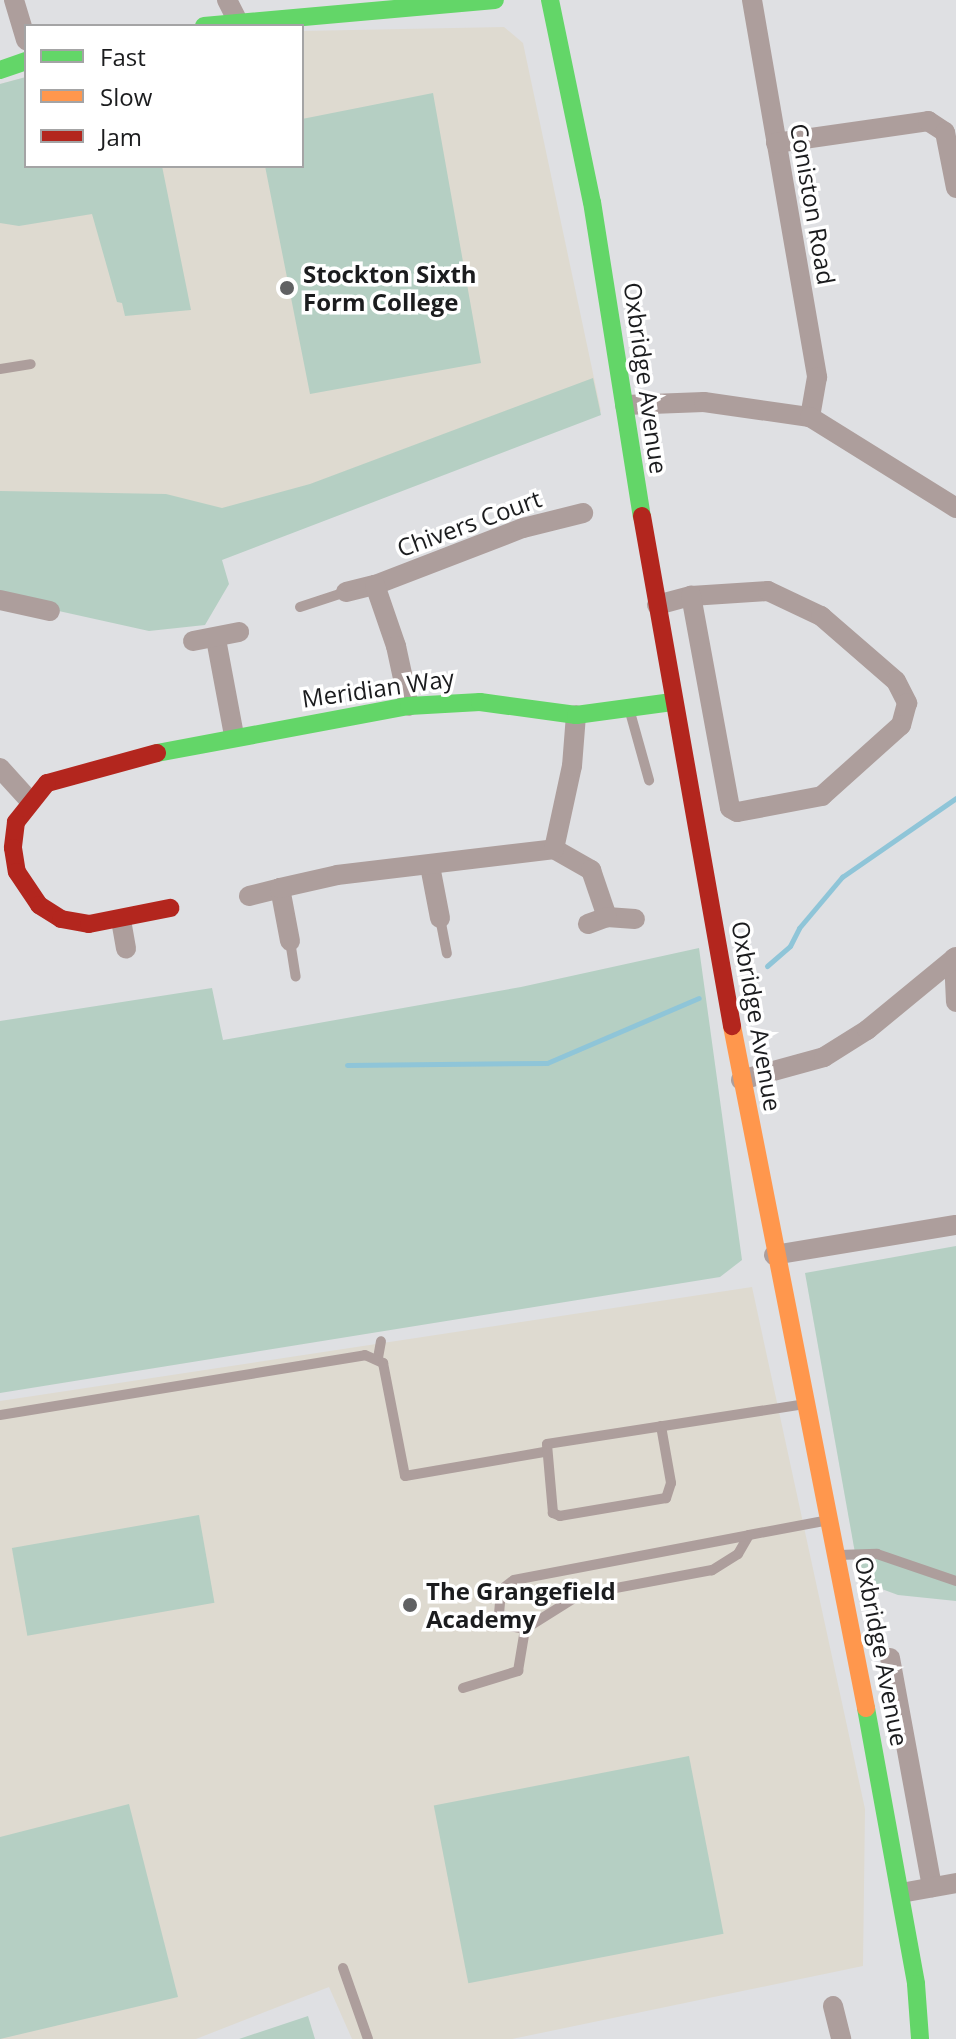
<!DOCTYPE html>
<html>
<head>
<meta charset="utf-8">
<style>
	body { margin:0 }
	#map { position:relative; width:956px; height:2039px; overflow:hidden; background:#dfe0e3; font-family:"Open Sans",sans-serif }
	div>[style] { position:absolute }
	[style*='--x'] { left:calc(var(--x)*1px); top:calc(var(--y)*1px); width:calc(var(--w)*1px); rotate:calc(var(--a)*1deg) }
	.education>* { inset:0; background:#dedad0 }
	.green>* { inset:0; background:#b5cfc3; transform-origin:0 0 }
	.stream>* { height:5px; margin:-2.5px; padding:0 2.5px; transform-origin:2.5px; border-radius:2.5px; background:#8fc5d8 }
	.lane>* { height:10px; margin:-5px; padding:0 5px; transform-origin:5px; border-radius:5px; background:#ad9e9c }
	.street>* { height:20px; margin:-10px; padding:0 10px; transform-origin:10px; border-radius:10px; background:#ad9e9c }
	.fast>* { height:18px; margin:-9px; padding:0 9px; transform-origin:9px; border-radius:9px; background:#63d668 }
	.slow>* { height:18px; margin:-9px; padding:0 9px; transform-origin:9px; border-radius:9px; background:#ff974d }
	.jam>* { height:18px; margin:-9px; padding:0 9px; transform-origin:9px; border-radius:9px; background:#b3261e }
	.dots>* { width:22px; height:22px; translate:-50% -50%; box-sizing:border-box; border:4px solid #fff; border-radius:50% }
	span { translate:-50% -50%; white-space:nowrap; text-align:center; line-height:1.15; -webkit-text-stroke:7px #fff; paint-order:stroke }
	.street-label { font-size:24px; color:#1b1c1e }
	.poi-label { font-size:24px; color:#1b1c1e; font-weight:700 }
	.left { translate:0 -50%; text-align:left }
	.legend { position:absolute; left:24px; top:24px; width:280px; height:144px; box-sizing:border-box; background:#fff; border:2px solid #a4a4a5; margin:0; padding:10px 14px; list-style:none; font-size:24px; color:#1b1c1e }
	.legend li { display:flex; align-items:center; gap:16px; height:40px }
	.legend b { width:40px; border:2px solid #a4a4a5 }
</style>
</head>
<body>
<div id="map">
	<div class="education">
		<i style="clip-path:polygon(504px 27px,523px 43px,601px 411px,221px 544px,0 532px,0 84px,26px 77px,26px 166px,302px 166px,302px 31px)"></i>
		<i style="clip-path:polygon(752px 1287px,865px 1809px,863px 1966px,512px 2039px,352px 2039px,329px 1987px,196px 2039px,0 2039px,0 1401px)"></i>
	</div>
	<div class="green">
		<i style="clip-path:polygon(26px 77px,26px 166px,162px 166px,191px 310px,125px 316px,122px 303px,117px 302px,92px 214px,19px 226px,0 223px,0 84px)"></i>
		<i style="clip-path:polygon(433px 93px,481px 363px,310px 394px,265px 166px,302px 166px,302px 119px)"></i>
		<i style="clip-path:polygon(593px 378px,601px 415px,222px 560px,229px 584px,205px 625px,149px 631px,0 598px,0 491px,166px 494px,222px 508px,310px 484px)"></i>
		<i style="clip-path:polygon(699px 948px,742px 1260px,720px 1277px,0 1393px,0 1021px,212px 988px,223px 1040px,521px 987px)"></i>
		<i style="clip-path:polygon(956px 1246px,956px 1601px,898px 1595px,860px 1581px,805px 1273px)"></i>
		<i style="left:199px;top:1515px;width:89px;height:190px;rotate:80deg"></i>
		<i style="left:689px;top:1756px;width:181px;height:260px;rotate:79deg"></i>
		<i style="clip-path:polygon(129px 1804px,178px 1997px,0 2039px,0 1837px)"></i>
		<i style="clip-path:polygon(308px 2016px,315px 2039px,239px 2039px)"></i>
	</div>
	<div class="stream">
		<i style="--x:767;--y:966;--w:30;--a:-41"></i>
		<i style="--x:790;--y:946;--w:20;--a:-63"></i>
		<i style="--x:799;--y:928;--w:67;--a:-49.9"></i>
		<i style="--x:842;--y:877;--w:139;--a:-34.7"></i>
		<i style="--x:347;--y:1065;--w:200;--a:-0.6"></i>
		<i style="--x:547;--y:1063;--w:165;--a:-23.2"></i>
	</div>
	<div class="lane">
		<i style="--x:0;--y:369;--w:31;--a:-9"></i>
		<i style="--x:300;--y:607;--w:48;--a:-18.1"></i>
		<i style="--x:630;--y:712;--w:71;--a:74.4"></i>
		<i style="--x:440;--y:918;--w:36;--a:79"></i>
		<i style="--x:290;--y:941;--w:36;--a:81"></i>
		<i style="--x:378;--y:1358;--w:17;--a:-80"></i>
		<i style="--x:0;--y:1415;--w:370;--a:-9.3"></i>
		<i style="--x:365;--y:1355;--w:20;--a:24"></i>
		<i style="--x:383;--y:1363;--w:115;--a:79"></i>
		<i style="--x:405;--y:1476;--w:141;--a:-9.8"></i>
		<i style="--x:661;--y:1426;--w:58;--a:80"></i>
		<i style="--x:671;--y:1483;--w:16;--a:108"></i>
		<i style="--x:666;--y:1498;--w:108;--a:170.4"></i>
		<i style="--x:560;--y:1516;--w:8;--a:-157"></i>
		<i style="--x:553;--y:1513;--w:69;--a:-95"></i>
		<i style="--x:547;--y:1444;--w:254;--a:-8.8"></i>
		<i style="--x:749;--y:1535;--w:22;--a:120"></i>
		<i style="--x:738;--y:1554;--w:31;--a:148"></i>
		<i style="--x:712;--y:1570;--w:135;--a:169.4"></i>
		<i style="--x:579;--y:1595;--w:64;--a:147.8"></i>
		<i style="--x:525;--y:1629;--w:15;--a:-169"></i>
		<i style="--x:510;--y:1626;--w:16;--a:-133"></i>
		<i style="--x:499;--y:1614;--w:24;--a:-85"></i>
		<i style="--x:501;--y:1590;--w:16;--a:-38"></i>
		<i style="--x:514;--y:1580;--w:239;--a:-10.8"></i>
		<i style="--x:749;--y:1535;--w:76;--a:-10.6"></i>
		<i style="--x:839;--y:1555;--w:38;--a:-2"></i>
		<i style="--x:877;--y:1554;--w:83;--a:18.9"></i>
		<i style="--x:463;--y:1688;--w:58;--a:-17.2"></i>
		<i style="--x:518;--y:1671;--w:43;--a:-80.5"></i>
		<i style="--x:343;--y:1968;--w:75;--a:70.6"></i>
	</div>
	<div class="street">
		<i style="--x:14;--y:0;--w:42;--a:73.3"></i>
		<i style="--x:227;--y:0;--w:22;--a:63"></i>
		<i style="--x:752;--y:0;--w:383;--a:80.2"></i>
		<i style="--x:817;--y:377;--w:41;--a:99.9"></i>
		<i style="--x:776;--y:143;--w:154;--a:-8.2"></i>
		<i style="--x:928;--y:121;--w:20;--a:33"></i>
		<i style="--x:945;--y:132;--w:57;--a:78.9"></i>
		<i style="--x:625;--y:405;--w:79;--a:-2.2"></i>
		<i style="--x:704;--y:402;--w:107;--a:8.1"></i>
		<i style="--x:810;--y:417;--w:172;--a:31.9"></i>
		<i style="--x:375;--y:585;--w:159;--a:-21.1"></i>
		<i style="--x:523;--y:528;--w:62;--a:-14"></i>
		<i style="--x:346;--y:592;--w:30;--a:-14"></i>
		<i style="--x:375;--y:585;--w:65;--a:71"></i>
		<i style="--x:396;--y:646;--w:61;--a:77.8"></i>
		<i style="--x:0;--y:600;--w:51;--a:12.4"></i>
		<i style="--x:657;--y:605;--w:35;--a:-15"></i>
		<i style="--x:691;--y:596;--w:77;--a:-3.7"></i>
		<i style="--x:768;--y:591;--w:59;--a:25.3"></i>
		<i style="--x:821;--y:616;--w:99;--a:40.9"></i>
		<i style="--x:896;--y:681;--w:25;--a:63"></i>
		<i style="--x:907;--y:703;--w:23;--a:105"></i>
		<i style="--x:901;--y:725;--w:106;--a:138.1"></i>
		<i style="--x:822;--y:796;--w:86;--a:169.3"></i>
		<i style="--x:737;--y:812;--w:8;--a:-150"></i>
		<i style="--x:730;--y:808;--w:216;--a:-100.4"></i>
		<i style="--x:216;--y:639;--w:98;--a:79.4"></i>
		<i style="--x:193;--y:641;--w:47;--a:-11.1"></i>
		<i style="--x:0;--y:768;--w:43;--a:47.8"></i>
		<i style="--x:554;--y:849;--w:43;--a:29.6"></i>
		<i style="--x:591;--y:870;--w:50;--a:71.2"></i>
		<i style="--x:607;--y:917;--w:28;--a:4"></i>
		<i style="--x:430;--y:866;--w:53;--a:79.1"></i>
		<i style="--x:249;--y:896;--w:32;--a:-14"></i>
		<i style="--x:121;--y:920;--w:29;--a:80"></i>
		<i style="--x:588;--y:924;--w:20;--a:-20"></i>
		<i style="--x:290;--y:941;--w:54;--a:-100.7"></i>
		<i style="--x:280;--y:888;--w:58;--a:-12.8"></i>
		<i style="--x:337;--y:875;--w:219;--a:-6.8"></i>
		<i style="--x:554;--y:849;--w:85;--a:-77.8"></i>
		<i style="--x:572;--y:766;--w:51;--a:-85.5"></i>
		<i style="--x:954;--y:958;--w:44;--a:87.4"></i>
		<i style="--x:741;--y:1080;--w:86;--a:-15.5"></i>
		<i style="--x:824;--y:1057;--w:51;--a:-32.1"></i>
		<i style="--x:867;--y:1030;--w:115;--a:-39.4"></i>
		<i style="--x:774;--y:1255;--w:184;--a:-9.4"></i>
		<i style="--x:890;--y:1658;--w:233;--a:79.6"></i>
		<i style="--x:901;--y:1893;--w:56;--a:-10.3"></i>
		<i style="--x:833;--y:2006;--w:34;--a:76"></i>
	</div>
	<div class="fast">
		<i style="--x:550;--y:0;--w:206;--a:78.3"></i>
		<i style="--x:592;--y:202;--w:318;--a:81"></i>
		<i style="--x:204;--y:26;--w:292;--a:-5.1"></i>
		<i style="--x:0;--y:70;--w:28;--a:-19"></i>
		<i style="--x:157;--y:753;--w:256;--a:-10.6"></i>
		<i style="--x:409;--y:706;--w:71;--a:-3.2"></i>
		<i style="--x:480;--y:702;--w:97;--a:7.7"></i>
		<i style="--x:576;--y:715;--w:97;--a:-7.7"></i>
		<i style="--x:866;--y:1708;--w:280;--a:79.7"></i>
		<i style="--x:916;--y:1984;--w:55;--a:85.8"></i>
	</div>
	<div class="slow">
		<i style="--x:732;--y:1026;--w:695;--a:78.88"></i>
	</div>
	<div class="jam">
		<i style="--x:642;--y:516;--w:518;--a:79.99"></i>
		<i style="--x:157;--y:753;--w:114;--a:164.7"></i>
		<i style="--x:47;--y:783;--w:50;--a:128.5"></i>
		<i style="--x:16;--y:822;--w:26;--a:97"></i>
		<i style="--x:13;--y:848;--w:24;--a:81"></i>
		<i style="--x:17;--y:872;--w:40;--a:56"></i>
		<i style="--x:39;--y:905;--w:26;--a:32"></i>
		<i style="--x:61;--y:919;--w:28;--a:10"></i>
		<i style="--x:89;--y:924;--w:83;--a:-11.2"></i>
	</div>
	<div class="dots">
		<i style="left:287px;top:288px;background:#606163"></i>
		<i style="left:410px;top:1605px;background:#606163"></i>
	</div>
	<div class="street-label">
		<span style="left:813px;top:204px;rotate:80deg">Coniston Road</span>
		<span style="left:646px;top:378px;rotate:82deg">Oxbridge Avenue</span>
		<span style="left:469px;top:523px;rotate:-20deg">Chivers Court</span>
		<span style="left:378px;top:688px;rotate:-8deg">Meridian Way</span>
		<span style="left:757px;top:1016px;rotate:80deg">Oxbridge Avenue</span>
		<span style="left:882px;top:1651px;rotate:79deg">Oxbridge Avenue</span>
	</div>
	<div class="poi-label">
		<span class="left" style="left:303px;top:288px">Stockton Sixth<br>Form College</span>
		<span class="left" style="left:426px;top:1605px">The Grangefield<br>Academy</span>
	</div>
	<ul class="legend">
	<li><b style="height:10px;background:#63d668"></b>Fast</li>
	<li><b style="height:10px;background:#ff974d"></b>Slow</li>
	<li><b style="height:10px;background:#b3261e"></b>Jam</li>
	</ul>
</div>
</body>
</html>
